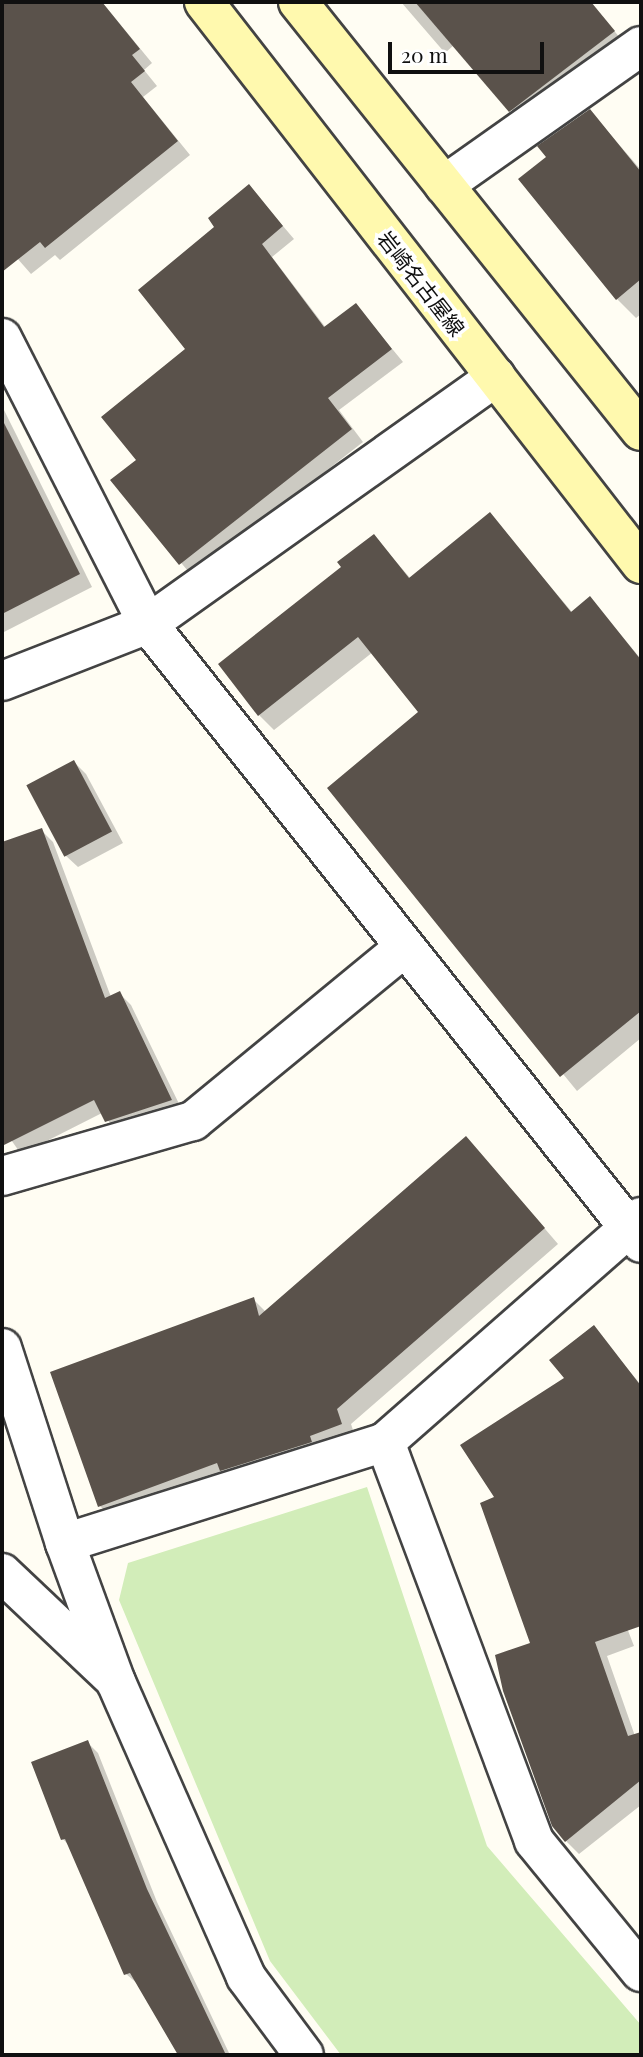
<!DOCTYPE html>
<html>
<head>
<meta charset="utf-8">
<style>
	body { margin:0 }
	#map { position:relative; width:643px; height:2057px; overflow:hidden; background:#fffdf3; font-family:"Playfair Display","Noto Sans JP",serif }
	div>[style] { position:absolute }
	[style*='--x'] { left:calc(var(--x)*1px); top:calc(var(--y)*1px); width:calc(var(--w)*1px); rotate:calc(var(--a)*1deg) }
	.green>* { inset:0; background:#d2edb9 }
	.shadow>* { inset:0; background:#0003 }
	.building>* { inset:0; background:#5a524b; transform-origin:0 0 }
	.roads { filter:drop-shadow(2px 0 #434343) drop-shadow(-2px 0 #434343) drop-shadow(0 2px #434343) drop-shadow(0 -2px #434343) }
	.minor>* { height:38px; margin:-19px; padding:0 19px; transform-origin:19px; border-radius:19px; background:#fff }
	.secondary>* { height:38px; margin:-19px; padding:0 19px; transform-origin:19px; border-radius:19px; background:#fff9ae }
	span { translate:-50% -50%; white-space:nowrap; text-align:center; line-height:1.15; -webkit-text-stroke:7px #fff; paint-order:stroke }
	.street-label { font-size:21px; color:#101010 }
	.frame { position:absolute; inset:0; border:4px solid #101010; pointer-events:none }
	.scale { position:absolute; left:388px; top:42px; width:156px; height:32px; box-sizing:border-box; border:4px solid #101010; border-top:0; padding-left:9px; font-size:21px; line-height:24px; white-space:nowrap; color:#101010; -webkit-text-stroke:5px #fff; paint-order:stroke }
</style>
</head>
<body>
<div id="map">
	<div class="green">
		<i style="clip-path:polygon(367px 1487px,487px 1846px,641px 2025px,641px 2055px,341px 2055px,270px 1961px,119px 1600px,128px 1563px)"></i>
	</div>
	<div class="shadow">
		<i style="clip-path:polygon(2px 2px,102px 2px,152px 63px,144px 70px,157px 86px,143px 97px,190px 155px,60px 260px,55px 255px,31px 274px,2px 241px)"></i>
		<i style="clip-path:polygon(401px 2px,591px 2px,624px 43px,522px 122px,454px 45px,445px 53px)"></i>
		<i style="clip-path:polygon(590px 111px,641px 170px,641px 314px,636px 318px,617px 299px)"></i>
		<i style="clip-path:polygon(260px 199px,294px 239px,272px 257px,326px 328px,356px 305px,403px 362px,339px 410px,363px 442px,192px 576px,113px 480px,138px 460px)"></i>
		<i style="clip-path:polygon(2px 406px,92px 587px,2px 633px)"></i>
		<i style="clip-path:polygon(490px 515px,572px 612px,590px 598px,641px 659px,641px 1038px,577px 1091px,329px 788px,421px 713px,373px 652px,274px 730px,259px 715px,344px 568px,374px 536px,411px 579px)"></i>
		<i style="clip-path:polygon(74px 762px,86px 774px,123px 843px,78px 867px,65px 855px)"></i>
		<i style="clip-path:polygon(41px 830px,53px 842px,111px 997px,119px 993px,131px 1005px,183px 1112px,118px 1133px,102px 1113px,21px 1154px,2px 1127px,2px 844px)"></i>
		<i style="clip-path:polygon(480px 1153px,558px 1244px,351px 1424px,356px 1439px,114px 1520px,100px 1506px,253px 1299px,266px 1312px)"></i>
		<i style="clip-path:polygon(594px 1328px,641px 1385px,641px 1573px,576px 1496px,634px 1646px,607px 1656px,635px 1736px,641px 1734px,641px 1805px,579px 1854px,566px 1841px,532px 1644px,567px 1379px)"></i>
		<i style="clip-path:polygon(87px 1742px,98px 1753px,157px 1902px,230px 2055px,180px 2055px,138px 1984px,126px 1974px,71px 1848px,63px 1839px)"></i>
	</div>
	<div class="building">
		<i style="clip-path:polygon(2px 2px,102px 2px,140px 49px,132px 55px,145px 71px,131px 82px,178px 141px,45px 248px,40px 242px,2px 272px)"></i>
		<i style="clip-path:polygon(415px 2px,591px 2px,615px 31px,509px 112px)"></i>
		<i style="clip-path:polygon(590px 109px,641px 172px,641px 279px,616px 300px,518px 179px,546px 157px,537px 146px)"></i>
		<i style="clip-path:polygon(249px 184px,283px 226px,262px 244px,324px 327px,356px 303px,392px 349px,328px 398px,352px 429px,179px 565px,110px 480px,136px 460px,101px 417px,185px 349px,138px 290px,214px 227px,208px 218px)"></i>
		<i style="clip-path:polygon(2px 419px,80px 574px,2px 614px)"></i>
		<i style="clip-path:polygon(490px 512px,571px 612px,590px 596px,641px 660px,641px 1011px,560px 1077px,327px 788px,418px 712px,358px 637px,258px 716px,218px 664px,341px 567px,337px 562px,374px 534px,409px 578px)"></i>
		<i style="left:74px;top:760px;width:81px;height:54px;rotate:62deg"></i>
		<i style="clip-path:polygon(42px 828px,105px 998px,120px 991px,172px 1100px,105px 1122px,94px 1100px,2px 1146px,2px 842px)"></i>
		<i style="clip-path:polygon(466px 1136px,545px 1228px,337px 1409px,342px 1424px,310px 1436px,312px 1442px,220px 1471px,217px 1463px,98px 1507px,50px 1372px,254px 1297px,259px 1316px)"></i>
		<i style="clip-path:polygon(594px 1325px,641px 1386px,641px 1626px,595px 1642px,628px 1736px,641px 1732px,641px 1780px,565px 1842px,552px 1826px,503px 1691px,495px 1655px,530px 1643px,480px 1503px,494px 1497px,460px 1445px,564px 1378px,549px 1360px)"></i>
		<i style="clip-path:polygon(88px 1740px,147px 1889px,226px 2055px,178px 2055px,130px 1973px,124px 1975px,65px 1839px,61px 1840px,31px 1762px)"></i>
	</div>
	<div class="roads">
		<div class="minor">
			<i style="--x:444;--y:185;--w:241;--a:-35.2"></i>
			<i style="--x:2;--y:338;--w:321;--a:63"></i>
			<i style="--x:148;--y:624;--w:791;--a:51.46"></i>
			<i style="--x:2;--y:681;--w:157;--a:-21.3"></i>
			<i style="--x:148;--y:624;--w:427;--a:-35.4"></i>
			<i style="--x:2;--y:1176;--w:199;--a:-16.1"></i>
			<i style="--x:193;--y:1121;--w:274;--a:-39.4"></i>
			<i style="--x:2;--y:1348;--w:205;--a:72.1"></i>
			<i style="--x:65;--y:1543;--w:148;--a:69.9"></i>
			<i style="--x:116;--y:1682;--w:322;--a:66.2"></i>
			<i style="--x:246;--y:1977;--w:97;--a:53.4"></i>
			<i style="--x:385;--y:1442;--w:426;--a:69.5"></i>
			<i style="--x:534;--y:1841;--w:169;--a:50.8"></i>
			<i style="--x:65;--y:1543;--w:336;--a:-17.5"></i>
			<i style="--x:385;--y:1442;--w:341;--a:-41.3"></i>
			<i style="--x:2;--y:1573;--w:149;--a:43.4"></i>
		</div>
		<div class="secondary">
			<i style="--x:204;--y:2;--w:712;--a:52.13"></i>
			<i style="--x:298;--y:2;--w:549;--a:51.36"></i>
		</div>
	</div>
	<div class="street-label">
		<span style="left:422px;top:283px;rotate:52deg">岩崎名古屋線</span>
	</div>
	<div class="frame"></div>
	<div class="scale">20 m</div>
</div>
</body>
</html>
